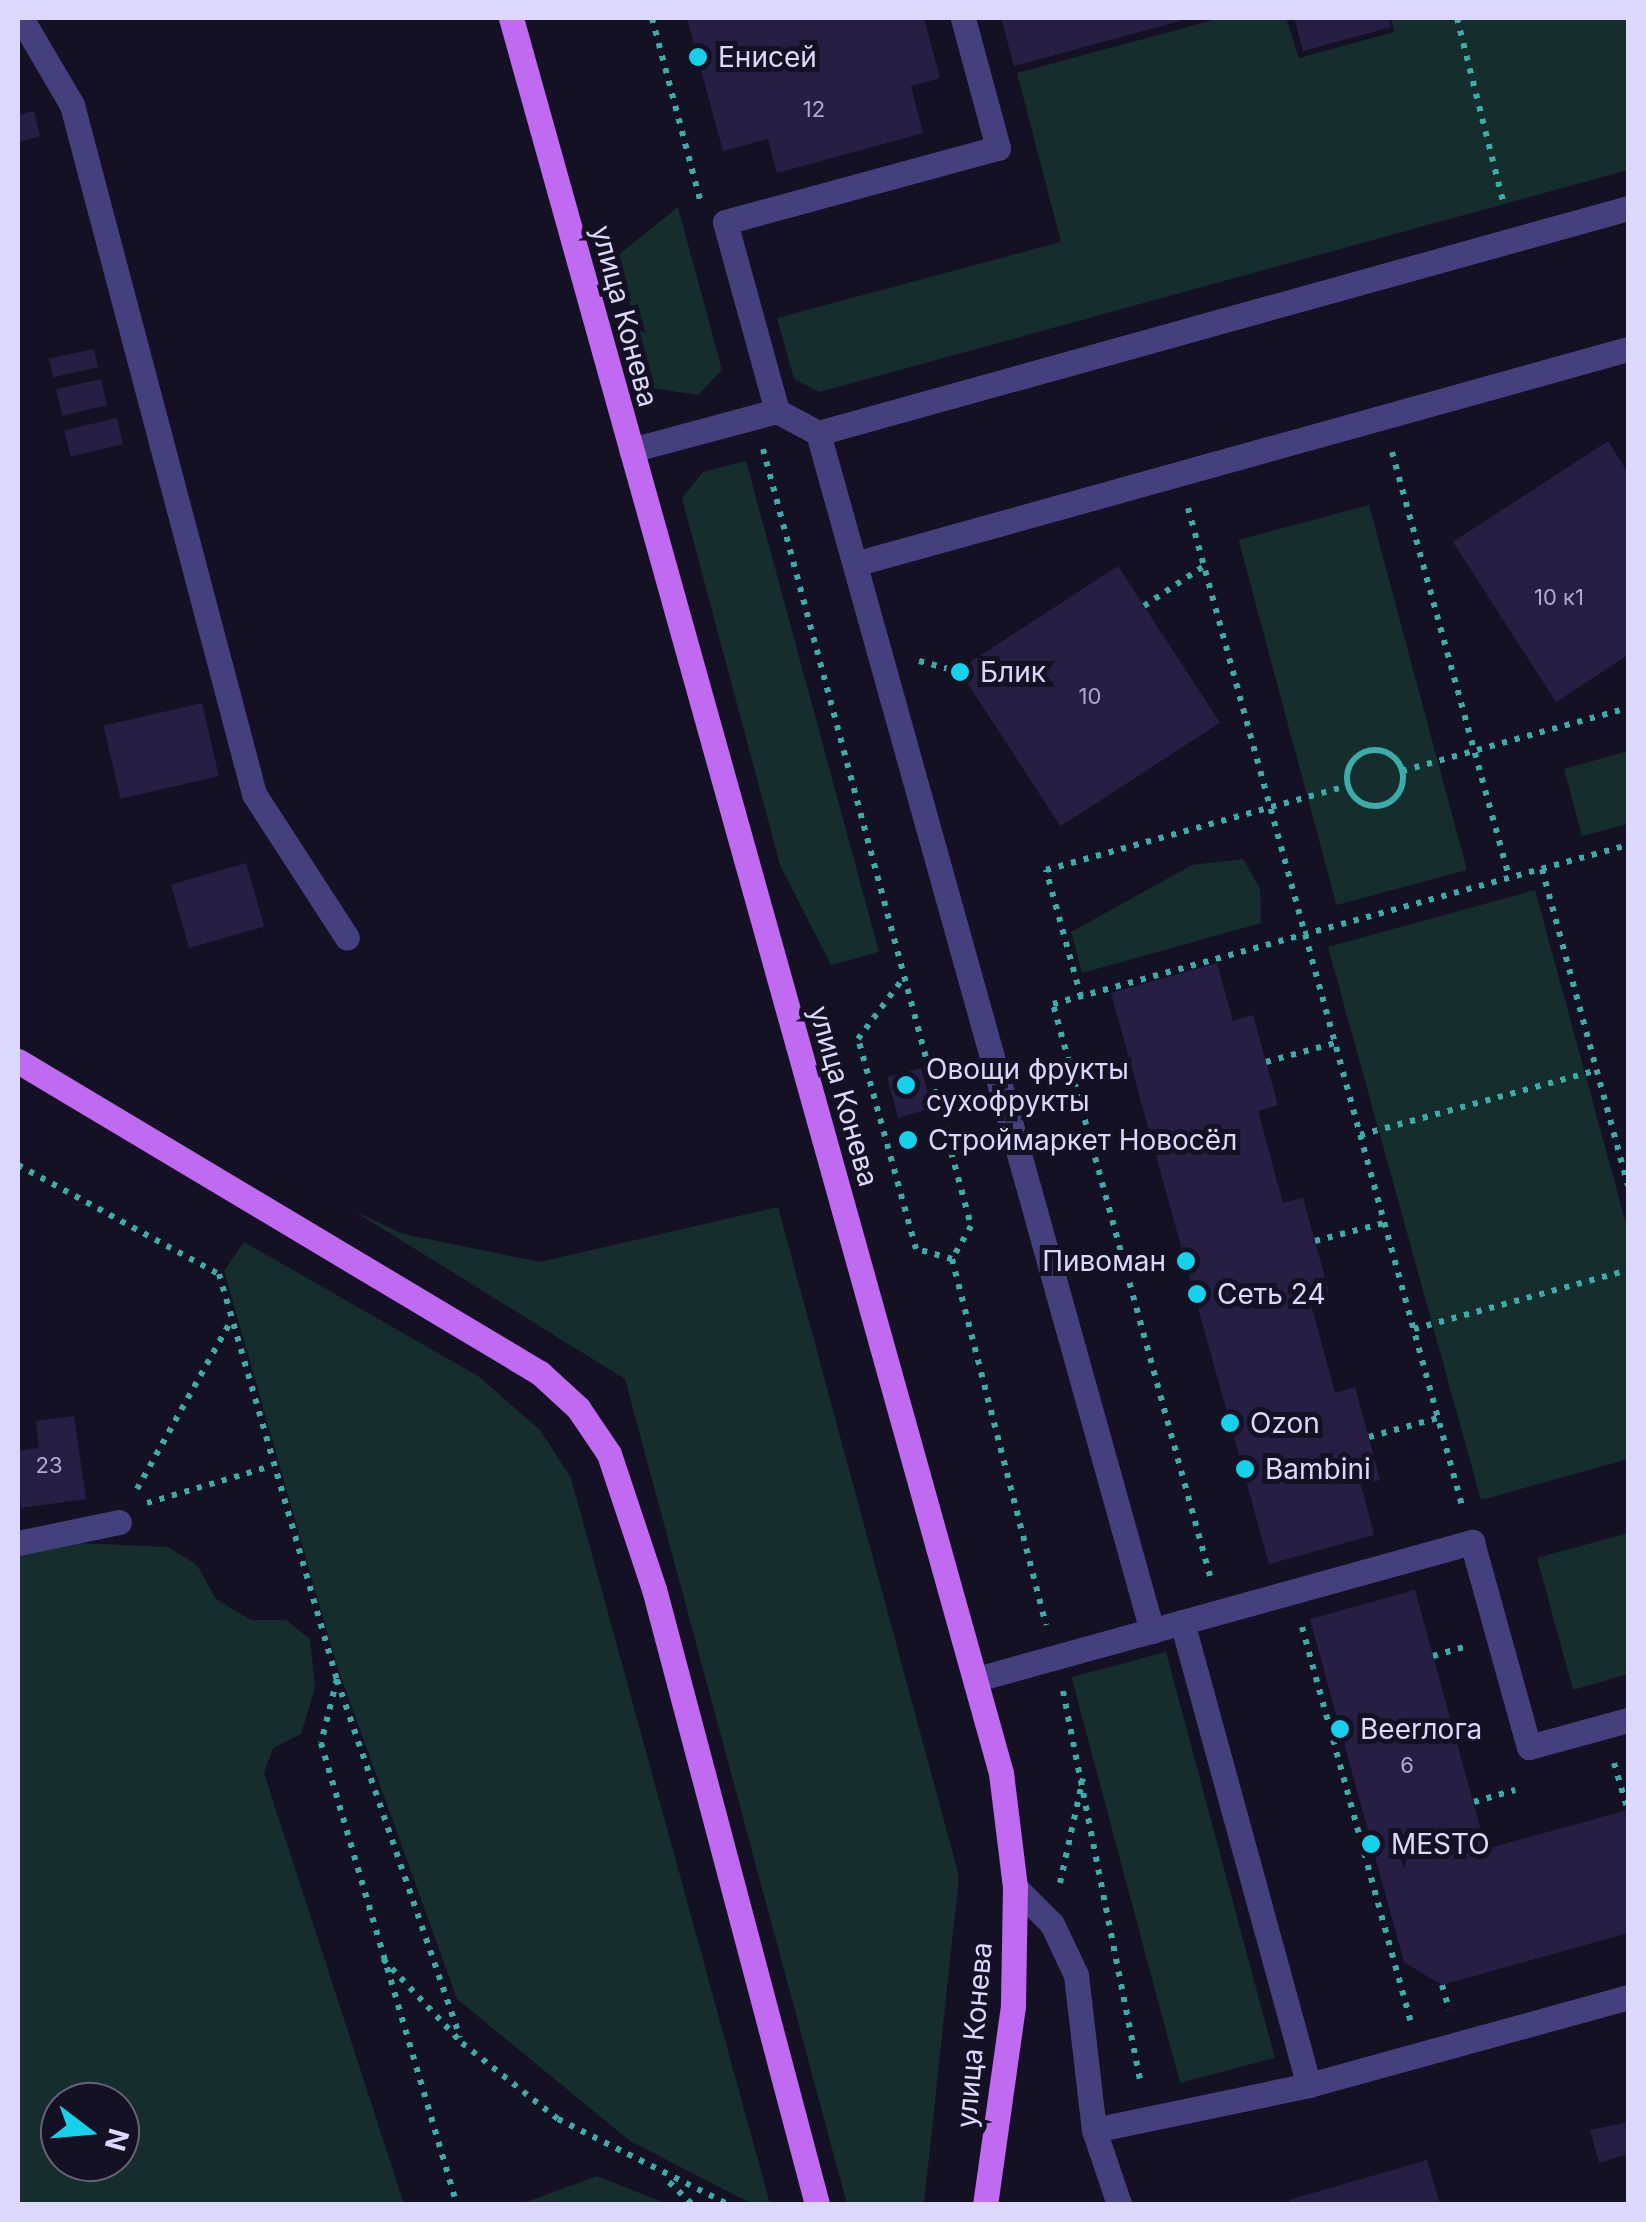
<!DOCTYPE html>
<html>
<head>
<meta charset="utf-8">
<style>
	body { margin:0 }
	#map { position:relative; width:1646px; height:2222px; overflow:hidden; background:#151124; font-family:Inter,sans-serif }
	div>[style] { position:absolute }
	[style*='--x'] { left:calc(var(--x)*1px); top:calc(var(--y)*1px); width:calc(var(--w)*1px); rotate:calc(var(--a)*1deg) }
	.green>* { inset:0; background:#152d2d; transform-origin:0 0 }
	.building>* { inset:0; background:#271f43; transform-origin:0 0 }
	.path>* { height:6px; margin-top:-3px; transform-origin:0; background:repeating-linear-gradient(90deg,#3baca7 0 5px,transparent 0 13px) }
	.path>.ring { margin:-3px; padding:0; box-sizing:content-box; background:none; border:6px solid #3baca7; border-radius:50% }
	.service>* { height:25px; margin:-12.5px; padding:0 12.5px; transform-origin:12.5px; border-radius:12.5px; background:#44407e }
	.minor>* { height:25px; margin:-12.5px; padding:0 12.5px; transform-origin:12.5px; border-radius:12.5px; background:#44407e }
	.primary>* { height:25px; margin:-12.5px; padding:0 12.5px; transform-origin:12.5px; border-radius:12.5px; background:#c069f1 }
	.dots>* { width:28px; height:28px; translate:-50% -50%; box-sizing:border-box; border:5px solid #151124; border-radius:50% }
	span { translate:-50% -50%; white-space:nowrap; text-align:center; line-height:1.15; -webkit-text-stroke:10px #151124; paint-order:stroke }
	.number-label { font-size:22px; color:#afaacd }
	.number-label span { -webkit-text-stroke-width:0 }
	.poi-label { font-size:28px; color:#dcd8fb }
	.left { translate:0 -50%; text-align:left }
	.right { translate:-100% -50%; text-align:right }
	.street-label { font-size:28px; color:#dcd8fb }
	.frame { position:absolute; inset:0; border:20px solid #dcd8fb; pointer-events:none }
	.north { position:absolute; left:40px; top:2082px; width:100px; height:100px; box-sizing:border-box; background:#151124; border:2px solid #65617a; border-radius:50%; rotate:106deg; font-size:28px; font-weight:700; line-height:40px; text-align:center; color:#dcd8fb }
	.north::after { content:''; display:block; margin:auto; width:35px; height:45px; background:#16d1e9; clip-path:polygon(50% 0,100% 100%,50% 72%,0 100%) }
</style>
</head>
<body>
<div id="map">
	<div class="green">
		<i style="clip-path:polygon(1221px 18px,1286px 18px,1299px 58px,1394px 32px,1391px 18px,1628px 18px,1628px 170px,819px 392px,794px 379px,777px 318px,1061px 242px,1017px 73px)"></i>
		<i style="clip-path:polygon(678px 207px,722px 370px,698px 395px,653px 388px,617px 256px)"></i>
		<i style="clip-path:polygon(746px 461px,879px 952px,831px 965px,780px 865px,682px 498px,703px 472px)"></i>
		<i style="left:1369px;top:505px;width:378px;height:135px;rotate:75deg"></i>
		<i style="clip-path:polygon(1628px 751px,1628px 824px,1582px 836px,1564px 769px)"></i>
		<i style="clip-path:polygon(1243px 859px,1260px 889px,1261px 923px,1082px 973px,1071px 932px,1192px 865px)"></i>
		<i style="clip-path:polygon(1535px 890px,1628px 1231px,1628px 1459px,1481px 1500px,1328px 947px)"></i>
		<i style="clip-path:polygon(778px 1207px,959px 1876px,924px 2204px,847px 2204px,625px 1379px,354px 1211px,403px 1234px,540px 1262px)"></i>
		<i style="clip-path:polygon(244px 1242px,478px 1376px,540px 1430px,571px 1478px,770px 2204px,752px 2204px,630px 2141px,457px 1999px,336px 1663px,224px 1271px)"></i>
		<i style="clip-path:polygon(1628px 1533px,1628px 1674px,1573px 1690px,1537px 1558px)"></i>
		<i style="clip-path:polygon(evenodd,78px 1543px,168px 1547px,197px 1565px,216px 1599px,251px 1620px,286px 1620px,310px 1639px,315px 1688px,301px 1734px,273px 1748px,264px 1773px,404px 2204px,18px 2204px,18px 1555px,78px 1543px,60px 2102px,120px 2102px,120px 2162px,60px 2162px,60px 2102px)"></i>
		<i style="left:1166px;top:1652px;width:420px;height:98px;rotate:75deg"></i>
		<i style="clip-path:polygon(597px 2176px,667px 2204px,518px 2204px,529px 2201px)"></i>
	</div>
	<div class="building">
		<i style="clip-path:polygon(687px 18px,924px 18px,940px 78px,911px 86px,923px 133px,777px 173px,768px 139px,723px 151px)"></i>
		<i style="clip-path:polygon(1001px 18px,1187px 18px,1187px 19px,1014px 66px)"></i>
		<i style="clip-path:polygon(1294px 18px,1388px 18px,1391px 27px,1303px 51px)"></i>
		<i style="clip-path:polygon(34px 111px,40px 136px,18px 142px,18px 115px)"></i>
		<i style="left:94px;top:349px;width:19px;height:46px;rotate:78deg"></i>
		<i style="left:101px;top:379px;width:27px;height:46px;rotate:77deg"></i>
		<i style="left:117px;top:418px;width:27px;height:54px;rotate:77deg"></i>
		<i style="clip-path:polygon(1608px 441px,1628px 473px,1628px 655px,1556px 702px,1453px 542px)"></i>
		<i style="left:1118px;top:566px;width:187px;height:190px;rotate:57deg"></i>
		<i style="left:202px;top:703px;width:75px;height:101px;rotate:77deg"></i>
		<i style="left:246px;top:863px;width:66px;height:78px;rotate:74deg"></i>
		<i style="clip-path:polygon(1217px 963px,1233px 1021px,1253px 1015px,1278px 1105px,1258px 1111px,1283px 1203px,1303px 1198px,1329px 1292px,1309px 1297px,1335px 1393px,1355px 1387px,1380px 1480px,1361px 1485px,1374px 1535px,1269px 1564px,1111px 993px)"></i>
		<i style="left:921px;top:1068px;width:42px;height:35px;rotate:75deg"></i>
		<i style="clip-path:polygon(74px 1416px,86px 1499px,21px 1508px,18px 1451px,39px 1448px,36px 1421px)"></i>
		<i style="clip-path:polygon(1415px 1590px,1486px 1849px,1628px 1810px,1628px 1933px,1442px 1985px,1404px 1962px,1310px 1619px)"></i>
		<i style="clip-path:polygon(1628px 2122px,1628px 2154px,1599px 2163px,1590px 2130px)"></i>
		<i style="clip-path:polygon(1427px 2160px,1440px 2204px,1290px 2204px,1289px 2200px)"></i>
	</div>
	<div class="path">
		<i style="--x:652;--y:18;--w:188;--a:75.2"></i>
		<i style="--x:1457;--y:18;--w:193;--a:75.9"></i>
		<i style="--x:763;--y:449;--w:804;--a:75.01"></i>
		<i style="--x:971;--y:1226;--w:38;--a:120"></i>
		<i style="--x:952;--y:1259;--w:37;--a:-164"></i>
		<i style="--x:916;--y:1249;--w:218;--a:-105.4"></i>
		<i style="--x:858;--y:1039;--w:77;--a:-53.4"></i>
		<i style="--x:1392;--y:452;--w:442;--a:74.6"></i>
		<i style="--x:1188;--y:508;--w:1038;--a:74.64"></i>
		<i style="--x:1144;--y:606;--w:72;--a:-33.7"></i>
		<i style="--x:919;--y:661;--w:42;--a:15"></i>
		<i class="ring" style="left:1347px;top:750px;width:50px;height:50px"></i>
		<i style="--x:1402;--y:771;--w:235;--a:-15.6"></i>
		<i style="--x:1542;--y:869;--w:328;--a:74.8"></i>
		<i style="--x:1081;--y:997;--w:132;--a:-105.4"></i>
		<i style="--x:1046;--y:870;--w:313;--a:-15.6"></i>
		<i style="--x:1266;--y:1062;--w:72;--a:-15.4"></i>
		<i style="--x:1360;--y:1135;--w:246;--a:-15.3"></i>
		<i style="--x:18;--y:1165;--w:229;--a:28.5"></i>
		<i style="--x:219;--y:1274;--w:422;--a:73.8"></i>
		<i style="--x:337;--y:1679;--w:66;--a:104"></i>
		<i style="--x:321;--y:1743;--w:481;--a:73.6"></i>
		<i style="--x:1315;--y:1241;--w:71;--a:-14.6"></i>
		<i style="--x:952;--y:1259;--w:378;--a:75.6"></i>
		<i style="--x:1414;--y:1329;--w:222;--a:-15.4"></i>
		<i style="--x:1369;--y:1437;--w:72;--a:-15.4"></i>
		<i style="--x:137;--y:1489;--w:193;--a:-60.8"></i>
		<i style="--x:147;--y:1503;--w:129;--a:-16.6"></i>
		<i style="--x:1210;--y:1576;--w:593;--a:-105.35"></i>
		<i style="--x:1053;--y:1004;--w:597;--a:-15.46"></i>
		<i style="--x:1302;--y:1627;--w:408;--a:74.6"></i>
		<i style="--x:1433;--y:1656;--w:32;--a:-16"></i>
		<i style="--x:337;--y:1680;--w:378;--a:71"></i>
		<i style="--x:1063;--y:1691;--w:402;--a:78.8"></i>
		<i style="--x:1614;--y:1763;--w:50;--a:73.7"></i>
		<i style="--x:1474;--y:1802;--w:43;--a:-16.3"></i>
		<i style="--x:1060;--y:1883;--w:107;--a:-77.6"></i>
		<i style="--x:383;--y:1959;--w:115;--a:46.8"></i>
		<i style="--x:462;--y:2043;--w:122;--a:38.4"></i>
		<i style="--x:558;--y:2119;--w:190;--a:26.6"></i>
		<i style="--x:1442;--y:1985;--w:26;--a:74"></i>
		<i style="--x:669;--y:2182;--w:32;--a:44"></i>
	</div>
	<div class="service">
		<i style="--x:21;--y:18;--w:101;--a:59.6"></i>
		<i style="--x:72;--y:105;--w:713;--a:75.2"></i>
		<i style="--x:254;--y:794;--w:171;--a:57.1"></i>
		<i style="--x:777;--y:411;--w:196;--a:-105.4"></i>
		<i style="--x:725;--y:222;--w:283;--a:-15.2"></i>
		<i style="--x:998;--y:148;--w:135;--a:-105.1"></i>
		<i style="--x:818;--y:433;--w:1244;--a:74.42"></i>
		<i style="--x:631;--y:450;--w:151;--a:-15"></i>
		<i style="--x:777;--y:411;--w:47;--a:28.2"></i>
		<i style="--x:818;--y:433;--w:841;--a:-15.52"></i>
		<i style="--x:858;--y:563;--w:799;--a:-15.53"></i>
		<i style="--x:1182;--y:1622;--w:480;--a:74.7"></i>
		<i style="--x:977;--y:1679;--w:514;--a:-15.47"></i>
		<i style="--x:1472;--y:1542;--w:213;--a:74.5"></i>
		<i style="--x:1529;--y:1747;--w:103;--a:-15.3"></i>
		<i style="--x:1015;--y:1887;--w:52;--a:45"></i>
		<i style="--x:1052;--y:1924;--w:56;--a:64.8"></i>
		<i style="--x:1076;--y:1975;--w:156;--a:83.4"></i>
		<i style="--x:1094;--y:2130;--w:78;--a:71.3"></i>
		<i style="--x:1094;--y:2130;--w:220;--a:-11.8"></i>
		<i style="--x:1309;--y:2085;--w:331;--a:-15.4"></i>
	</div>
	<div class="minor">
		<i style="--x:18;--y:1543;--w:103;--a:-11.7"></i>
	</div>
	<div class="primary">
		<i style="--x:511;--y:18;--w:1822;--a:74.4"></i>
		<i style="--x:1001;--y:1773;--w:115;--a:83"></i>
		<i style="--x:1015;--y:1887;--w:119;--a:91"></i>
		<i style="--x:1013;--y:2006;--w:200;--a:98"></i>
		<i style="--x:18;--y:1061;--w:608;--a:30.87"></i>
		<i style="--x:540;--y:1373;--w:52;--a:42.6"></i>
		<i style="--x:578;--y:1408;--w:55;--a:56"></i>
		<i style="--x:609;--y:1454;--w:142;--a:71.6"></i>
		<i style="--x:654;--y:1589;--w:636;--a:75.16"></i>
	</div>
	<div class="dots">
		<i style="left:698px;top:57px;background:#16d1e9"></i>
		<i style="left:960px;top:672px;background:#16d1e9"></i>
		<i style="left:906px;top:1085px;background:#16d1e9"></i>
		<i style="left:908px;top:1140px;background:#16d1e9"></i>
		<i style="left:1186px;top:1261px;background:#16d1e9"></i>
		<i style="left:1197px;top:1294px;background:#16d1e9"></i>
		<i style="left:1230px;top:1423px;background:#16d1e9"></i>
		<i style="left:1245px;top:1469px;background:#16d1e9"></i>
		<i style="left:1340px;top:1729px;background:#16d1e9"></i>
		<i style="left:1371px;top:1844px;background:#16d1e9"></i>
	</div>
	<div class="number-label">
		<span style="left:814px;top:110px">12</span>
		<span style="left:1559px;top:598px">10 к1</span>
		<span style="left:1090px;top:697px">10</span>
		<span style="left:49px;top:1466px">23</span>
		<span style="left:1407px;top:1766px">6</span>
	</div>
	<div class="poi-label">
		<span class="left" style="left:718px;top:57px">Енисей</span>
		<span class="left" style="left:980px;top:672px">Блик</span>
		<span class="left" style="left:926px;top:1085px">Овощи фрукты<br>сухофрукты</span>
		<span class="left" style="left:928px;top:1140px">Строймаркет Новосёл</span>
		<span class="right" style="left:1166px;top:1261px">Пивоман</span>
		<span class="left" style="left:1217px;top:1294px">Сеть 24</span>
		<span class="left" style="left:1250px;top:1423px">Ozon</span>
		<span class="left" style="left:1265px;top:1469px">Bambini</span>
		<span class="left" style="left:1360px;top:1729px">Beerлога</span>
		<span class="left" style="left:1391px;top:1844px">MESTO</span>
	</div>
	<div class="street-label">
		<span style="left:625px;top:316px;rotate:75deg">улица Конева</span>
		<span style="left:844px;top:1096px;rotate:74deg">улица Конева</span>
		<span style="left:974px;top:2035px;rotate:-85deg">улица Конева</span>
	</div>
	<div class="frame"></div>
	<div class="north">N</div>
</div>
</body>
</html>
